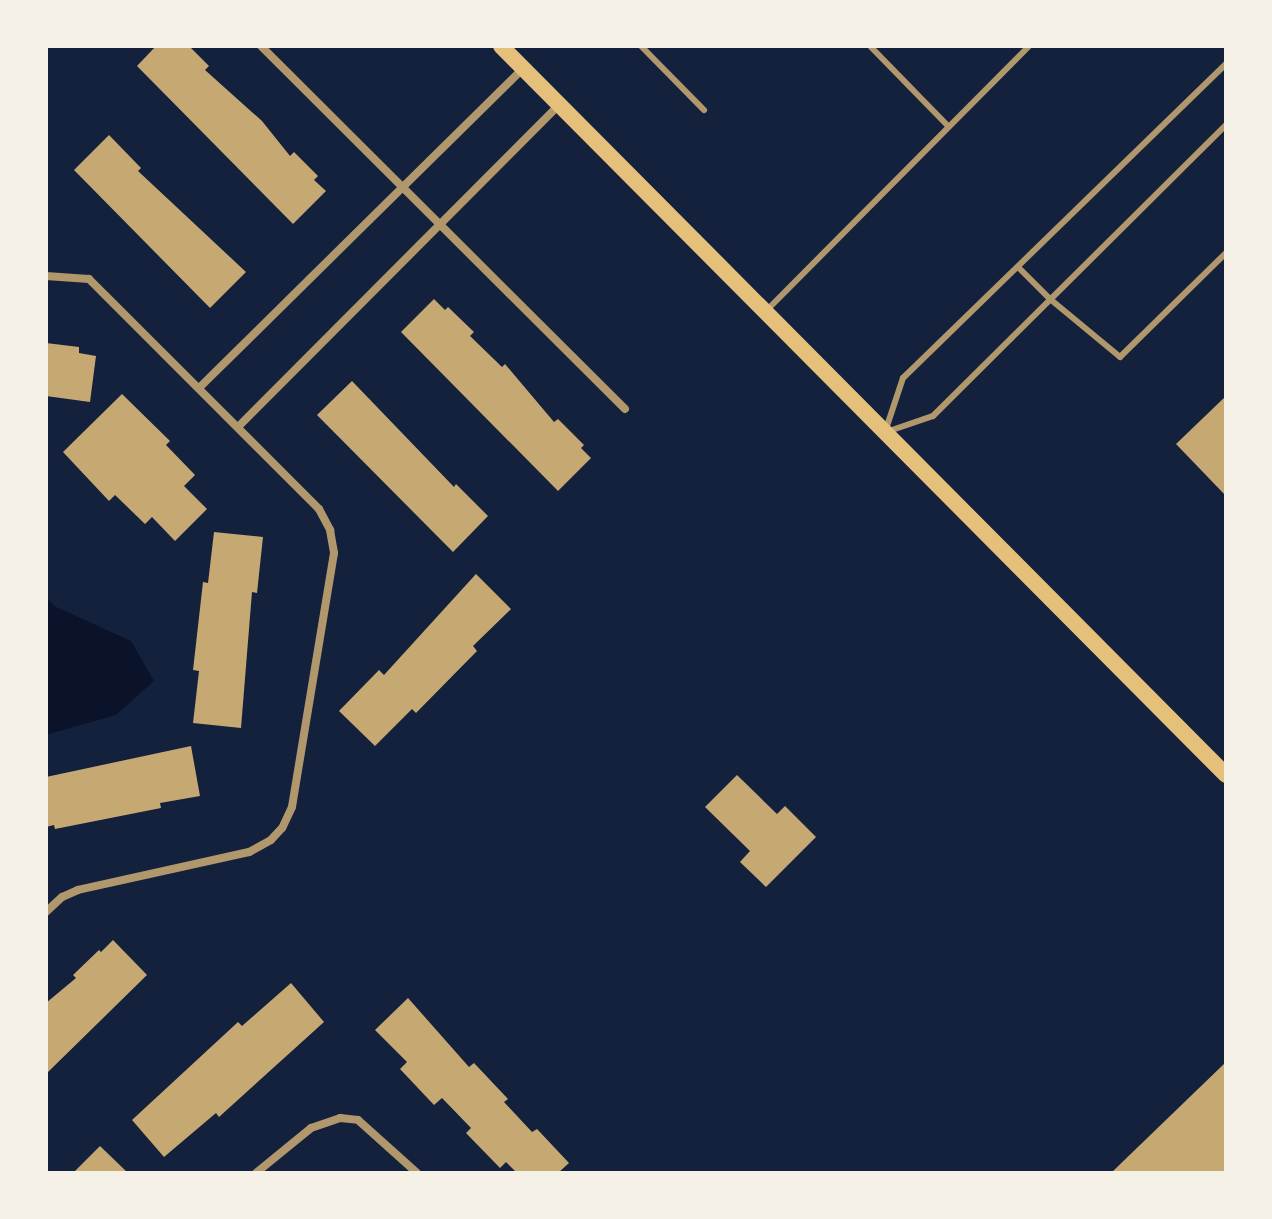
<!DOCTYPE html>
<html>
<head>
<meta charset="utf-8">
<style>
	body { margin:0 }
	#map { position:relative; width:1272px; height:1219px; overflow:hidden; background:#14213d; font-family:"Exo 2",sans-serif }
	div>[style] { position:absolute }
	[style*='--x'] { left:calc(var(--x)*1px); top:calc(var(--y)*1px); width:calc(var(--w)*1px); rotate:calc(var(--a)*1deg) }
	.water>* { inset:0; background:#0b132b }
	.building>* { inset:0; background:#c6a872 }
	.service>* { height:6px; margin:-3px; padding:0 3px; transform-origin:3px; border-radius:3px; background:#b1986c }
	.minor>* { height:8px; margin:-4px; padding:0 4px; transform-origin:4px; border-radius:4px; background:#b1986c }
	.secondary>* { height:16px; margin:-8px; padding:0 8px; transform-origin:8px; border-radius:8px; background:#e5c07b }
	span { translate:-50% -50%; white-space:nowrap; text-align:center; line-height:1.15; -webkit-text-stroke:7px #f6f1e7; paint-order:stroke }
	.frame { position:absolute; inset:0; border:48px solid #f6f1e7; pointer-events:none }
</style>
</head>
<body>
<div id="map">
	<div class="water">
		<i style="clip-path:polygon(46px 596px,54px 606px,131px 641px,154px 681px,116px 715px,46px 735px)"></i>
	</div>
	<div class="building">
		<i style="clip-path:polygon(156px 46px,189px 46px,209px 66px,205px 70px,262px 121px,290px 156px,294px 152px,318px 176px,314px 180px,326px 191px,293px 224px,137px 66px)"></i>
		<i style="clip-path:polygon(109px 135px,141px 168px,138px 171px,246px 272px,210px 308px,74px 170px)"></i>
		<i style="clip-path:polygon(434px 299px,445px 310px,448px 307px,474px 332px,470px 336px,502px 367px,505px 364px,554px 422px,558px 419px,584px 445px,581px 448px,591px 458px,558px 491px,401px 332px)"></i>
		<i style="clip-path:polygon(46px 343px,79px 347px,79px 353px,96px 356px,90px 402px,46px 396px)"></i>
		<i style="clip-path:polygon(352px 381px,454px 487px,456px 484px,488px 516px,453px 552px,317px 415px)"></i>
		<i style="clip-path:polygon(122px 394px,170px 441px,166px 445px,195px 475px,184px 486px,207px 509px,175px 541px,152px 517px,145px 524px,115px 495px,109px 501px,63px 452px)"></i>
		<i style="clip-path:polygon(1226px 396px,1226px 496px,1176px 444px)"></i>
		<i style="clip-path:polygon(214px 532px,263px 537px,257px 593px,252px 592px,241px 728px,193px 723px,199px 671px,193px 670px,203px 582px,208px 583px)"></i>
		<i style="clip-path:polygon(476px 574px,511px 609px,473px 646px,477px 651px,416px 713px,412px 709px,375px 746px,339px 711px,379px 670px,384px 675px)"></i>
		<i style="clip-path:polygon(191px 746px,200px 796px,160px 803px,161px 808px,55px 829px,54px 825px,46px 827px,46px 777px)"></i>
		<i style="clip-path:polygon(737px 775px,777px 814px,785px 806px,816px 837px,766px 887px,740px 862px,750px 851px,705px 807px)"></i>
		<i style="clip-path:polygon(113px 940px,147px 975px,46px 1074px,46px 1003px,76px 978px,73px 975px,99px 950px,101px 952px)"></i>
		<i style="clip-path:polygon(291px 983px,324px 1022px,219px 1117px,216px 1113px,164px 1157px,132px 1120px,238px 1022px,242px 1026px)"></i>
		<i style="clip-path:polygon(408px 998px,469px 1067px,474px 1063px,508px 1099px,504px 1102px,532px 1132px,537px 1129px,569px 1163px,558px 1173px,517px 1173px,506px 1162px,500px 1168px,466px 1133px,471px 1128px,442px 1098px,434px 1105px,400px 1069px,407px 1062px,375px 1030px)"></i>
		<i style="clip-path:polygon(1226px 1062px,1226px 1173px,1111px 1173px)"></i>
		<i style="clip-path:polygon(100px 1146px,128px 1173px,73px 1173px)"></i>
	</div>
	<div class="service">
		<i style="--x:641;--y:46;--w:90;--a:45.5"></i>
		<i style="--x:870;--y:46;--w:110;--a:45.7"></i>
		<i style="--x:1019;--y:268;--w:44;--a:45"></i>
		<i style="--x:1050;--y:299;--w:91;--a:39.6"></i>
		<i style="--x:1120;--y:357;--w:148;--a:-44.5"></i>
		<i style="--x:768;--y:309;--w:371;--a:-45.2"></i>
		<i style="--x:886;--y:429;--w:54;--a:-71.6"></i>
		<i style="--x:903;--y:378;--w:450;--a:-44.2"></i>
		<i style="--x:889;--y:431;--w:46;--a:-18.8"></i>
		<i style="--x:933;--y:416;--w:413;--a:-44.8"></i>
	</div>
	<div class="minor">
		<i style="--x:261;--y:46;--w:514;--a:44.92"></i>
		<i style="--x:46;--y:276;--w:43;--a:4"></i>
		<i style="--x:89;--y:279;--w:325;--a:45"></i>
		<i style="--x:319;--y:509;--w:24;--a:62"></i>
		<i style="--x:330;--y:530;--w:23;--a:80"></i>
		<i style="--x:334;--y:553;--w:257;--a:99.4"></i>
		<i style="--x:292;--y:807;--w:23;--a:115"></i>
		<i style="--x:282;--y:828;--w:16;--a:133"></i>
		<i style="--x:271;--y:840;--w:25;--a:151"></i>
		<i style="--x:249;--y:852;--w:175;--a:167.5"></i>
		<i style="--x:78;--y:890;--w:17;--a:156"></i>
		<i style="--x:62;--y:897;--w:22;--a:137"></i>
		<i style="--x:199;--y:388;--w:455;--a:-44.6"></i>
		<i style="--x:239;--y:426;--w:455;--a:-45.1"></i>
		<i style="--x:256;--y:1173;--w:71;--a:-39.3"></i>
		<i style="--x:311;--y:1128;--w:31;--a:-19"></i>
		<i style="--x:340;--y:1118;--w:18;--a:6"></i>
		<i style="--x:358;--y:1120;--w:79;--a:41.9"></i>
	</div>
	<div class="secondary">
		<i style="--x:501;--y:46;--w:1028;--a:45.16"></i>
	</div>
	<div class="frame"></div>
</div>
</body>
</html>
